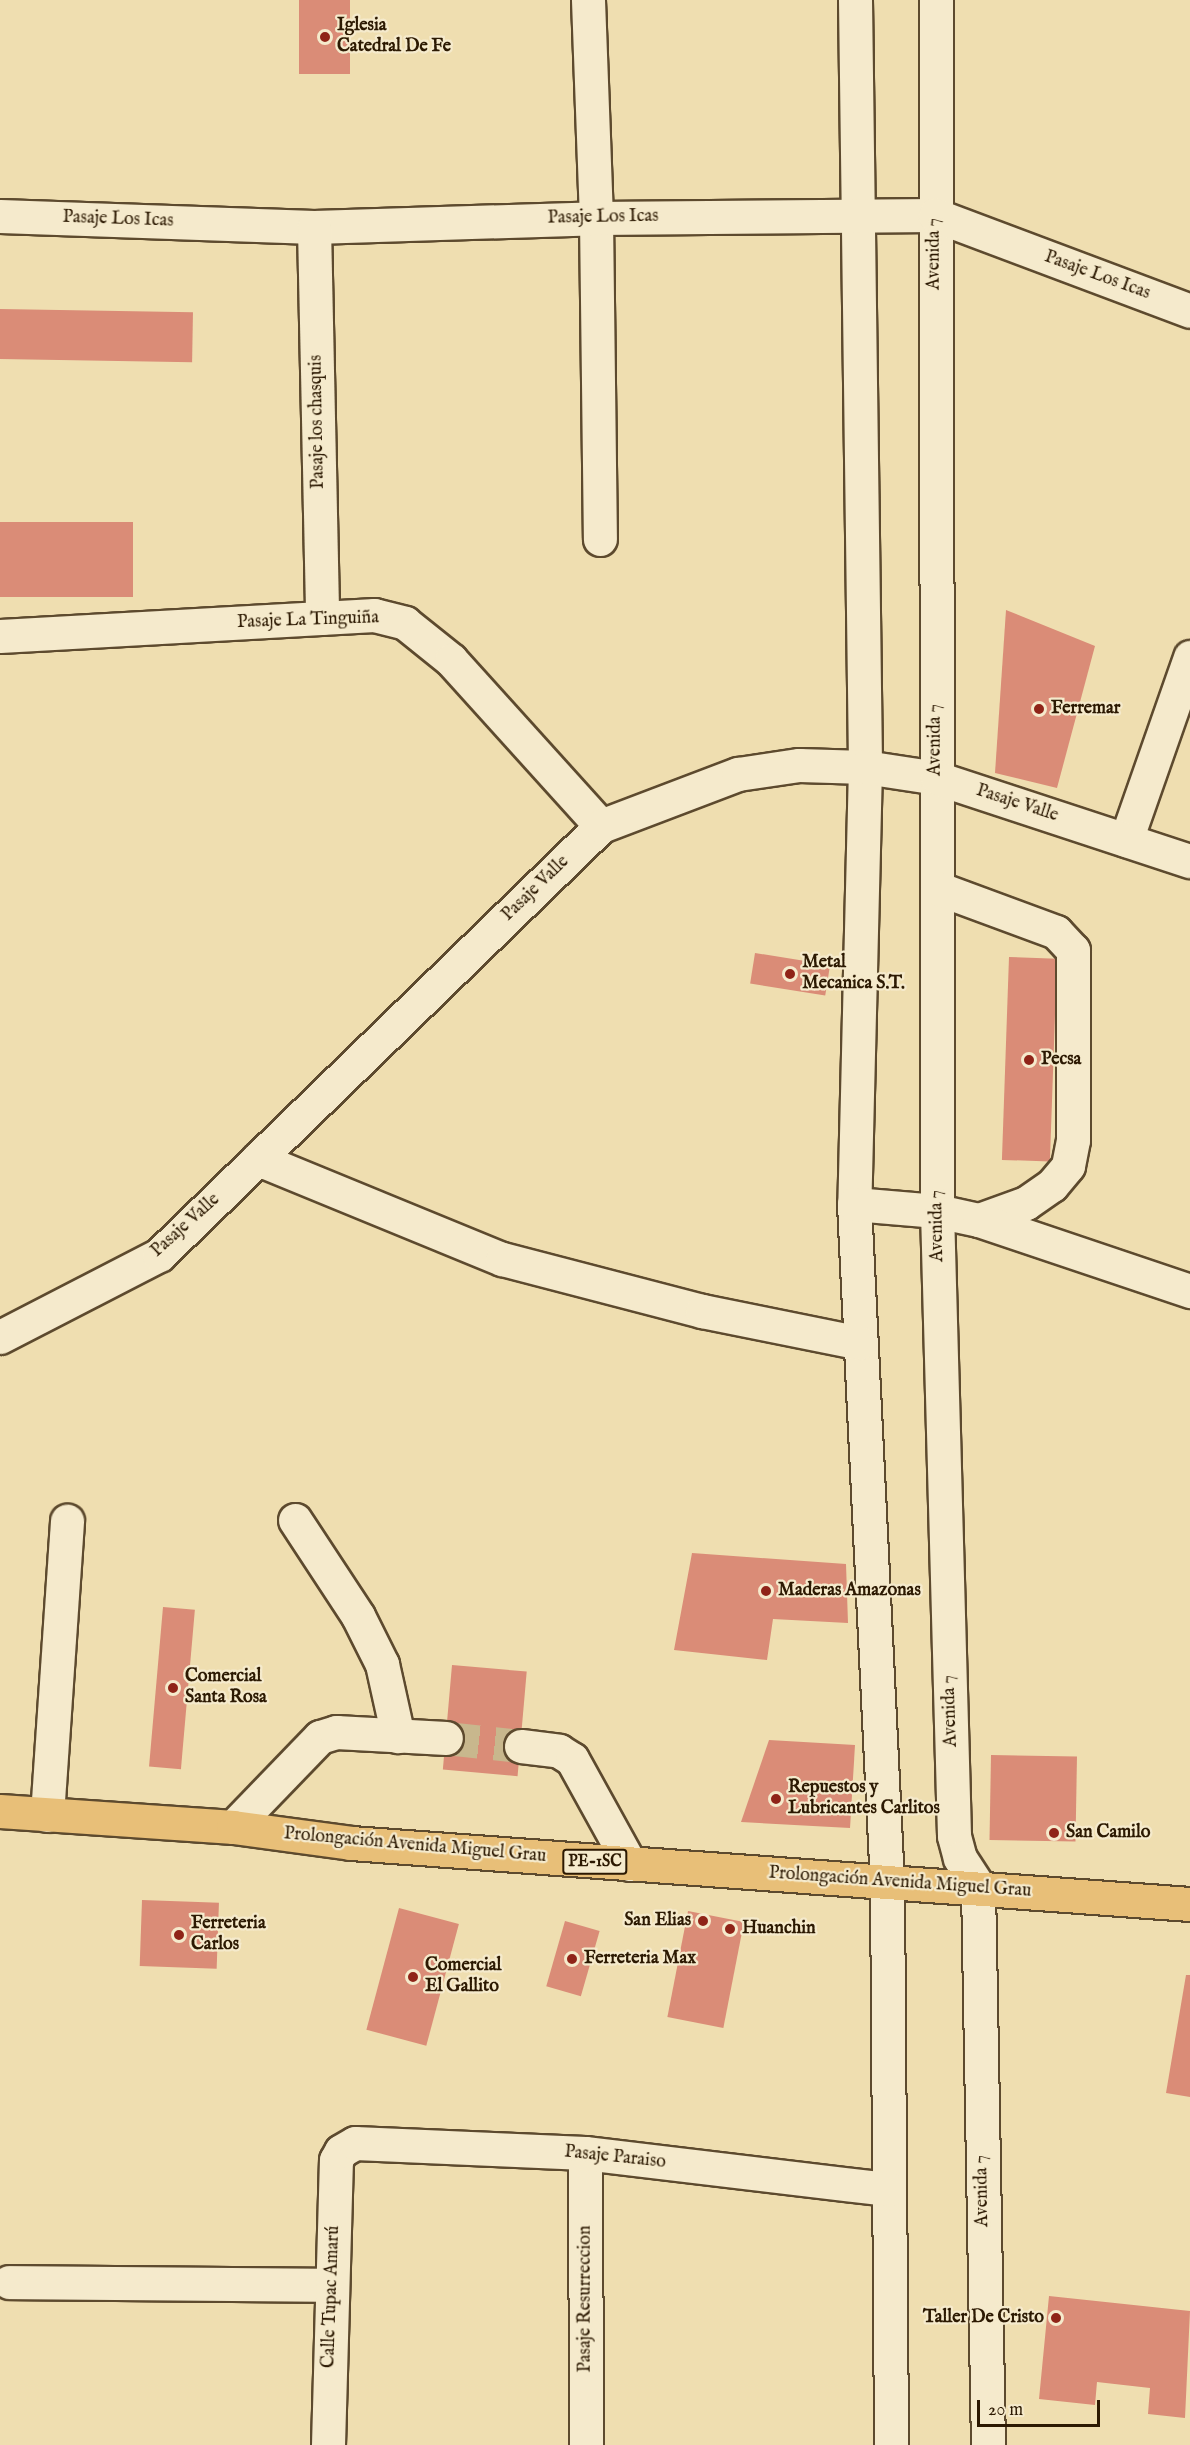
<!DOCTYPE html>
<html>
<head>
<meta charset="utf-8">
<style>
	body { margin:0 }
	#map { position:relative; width:1190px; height:2445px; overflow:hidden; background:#efdeb0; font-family:"IM FELL English",serif }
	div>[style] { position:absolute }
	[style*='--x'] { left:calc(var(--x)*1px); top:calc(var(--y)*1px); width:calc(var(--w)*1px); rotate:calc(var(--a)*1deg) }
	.building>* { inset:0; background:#da8c77; transform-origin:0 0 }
	.minor-tunnel>* { height:33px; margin-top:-16.5px; transform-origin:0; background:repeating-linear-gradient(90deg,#c8b78d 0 33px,transparent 0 49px) }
	.roads { filter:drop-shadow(2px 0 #5d4a2e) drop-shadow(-2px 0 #5d4a2e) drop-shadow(0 2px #5d4a2e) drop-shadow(0 -2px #5d4a2e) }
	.minor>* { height:33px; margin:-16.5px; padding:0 16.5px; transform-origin:16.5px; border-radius:16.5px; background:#f5eacc }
	.major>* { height:33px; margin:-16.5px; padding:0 16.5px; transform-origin:16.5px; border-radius:16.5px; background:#e8bf78 }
	.dots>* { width:16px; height:16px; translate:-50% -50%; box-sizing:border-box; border:3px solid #f5eacc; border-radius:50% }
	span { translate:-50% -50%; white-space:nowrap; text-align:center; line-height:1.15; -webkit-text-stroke:4.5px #f5eacc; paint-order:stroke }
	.shield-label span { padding:2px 4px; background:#f5eacc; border:2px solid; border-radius:4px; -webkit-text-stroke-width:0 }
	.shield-label { font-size:16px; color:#2c1902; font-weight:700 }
	.poi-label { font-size:18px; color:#2c1902; font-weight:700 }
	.left { translate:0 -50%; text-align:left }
	.right { translate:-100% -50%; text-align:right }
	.street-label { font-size:18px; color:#2c1902 }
	.scale { position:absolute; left:977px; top:2400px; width:123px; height:27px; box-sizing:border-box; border:3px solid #2c1902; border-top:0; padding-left:8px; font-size:18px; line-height:21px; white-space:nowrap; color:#2c1902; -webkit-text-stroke:4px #f5eacc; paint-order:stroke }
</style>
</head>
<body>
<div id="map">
	<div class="building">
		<i style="left:299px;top:0;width:51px;height:74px"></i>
		<i style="left:0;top:309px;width:193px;height:50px;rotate:1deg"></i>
		<i style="left:0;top:522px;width:133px;height:75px"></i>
		<i style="clip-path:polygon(1006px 610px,1095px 646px,1057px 788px,995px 773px)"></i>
		<i style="left:755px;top:953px;width:76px;height:31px;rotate:9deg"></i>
		<i style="left:1009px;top:957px;width:48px;height:203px;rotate:2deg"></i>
		<i style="clip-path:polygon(692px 1553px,846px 1564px,848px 1623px,773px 1619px,767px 1660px,674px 1650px)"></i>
		<i style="left:163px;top:1607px;width:32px;height:160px;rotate:5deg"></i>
		<i style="left:452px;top:1665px;width:75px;height:105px;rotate:5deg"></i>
		<i style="clip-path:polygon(769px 1740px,855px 1745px,850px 1828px,741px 1822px)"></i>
		<i style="left:991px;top:1755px;width:86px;height:85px;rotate:1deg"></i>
		<i style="left:142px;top:1900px;width:77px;height:66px;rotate:2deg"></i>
		<i style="left:399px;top:1908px;width:62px;height:126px;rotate:15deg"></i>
		<i style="left:688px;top:1911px;width:57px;height:108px;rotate:11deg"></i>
		<i style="left:565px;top:1921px;width:36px;height:68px;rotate:16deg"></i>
		<i style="clip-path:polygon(1186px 1975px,1190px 1975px,1190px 2097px,1166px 2093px)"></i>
		<i style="clip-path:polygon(1049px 2296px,1190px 2311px,1185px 2418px,1148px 2414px,1150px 2388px,1097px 2382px,1095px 2405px,1039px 2399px)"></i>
	</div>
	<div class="minor-tunnel">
		<i style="--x:446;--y:1738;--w:75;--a:6.1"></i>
	</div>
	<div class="roads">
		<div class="minor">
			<i style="--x:588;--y:0;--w:218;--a:87.9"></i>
			<i style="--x:596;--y:218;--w:321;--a:89.3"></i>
			<i style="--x:855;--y:0;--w:767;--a:89.25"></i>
			<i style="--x:865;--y:767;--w:437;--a:91.4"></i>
			<i style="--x:854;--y:1204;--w:680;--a:87.22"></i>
			<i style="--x:887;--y:1883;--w:562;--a:89.59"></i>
			<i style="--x:936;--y:0;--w:1211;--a:89.95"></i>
			<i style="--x:937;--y:1211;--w:625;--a:88.44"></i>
			<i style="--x:954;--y:1836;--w:23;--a:75"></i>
			<i style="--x:960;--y:1858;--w:33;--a:57"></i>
			<i style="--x:978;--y:1886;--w:559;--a:88.98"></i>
			<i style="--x:0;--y:216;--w:314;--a:2"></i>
			<i style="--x:314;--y:227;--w:282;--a:-1.8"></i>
			<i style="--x:596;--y:218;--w:339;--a:-0.5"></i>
			<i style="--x:935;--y:215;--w:272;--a:20.6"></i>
			<i style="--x:314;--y:227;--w:391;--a:88.8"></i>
			<i style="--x:0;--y:636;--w:375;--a:-3.2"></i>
			<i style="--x:374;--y:615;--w:32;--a:14"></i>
			<i style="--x:405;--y:623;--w:59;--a:38.8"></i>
			<i style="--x:451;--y:660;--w:224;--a:47.9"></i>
			<i style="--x:1126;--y:840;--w:194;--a:-70.7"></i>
			<i style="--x:937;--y:888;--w:127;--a:20.3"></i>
			<i style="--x:1056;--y:932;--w:25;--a:47"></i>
			<i style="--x:1073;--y:950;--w:190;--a:90"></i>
			<i style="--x:1073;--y:1140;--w:26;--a:101"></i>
			<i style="--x:1068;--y:1166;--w:25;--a:130"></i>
			<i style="--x:1052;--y:1185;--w:32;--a:145"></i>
			<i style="--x:1026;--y:1203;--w:50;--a:160.1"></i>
			<i style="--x:258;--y:1159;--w:264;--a:22.3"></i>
			<i style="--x:502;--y:1259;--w:207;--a:14.6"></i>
			<i style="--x:702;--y:1311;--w:161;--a:11.4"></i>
			<i style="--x:854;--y:1204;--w:83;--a:4.8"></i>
			<i style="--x:937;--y:1211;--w:43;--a:12.1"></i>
			<i style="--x:979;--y:1220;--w:223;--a:18.6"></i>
			<i style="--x:0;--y:1337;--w:179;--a:-27.3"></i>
			<i style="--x:159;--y:1255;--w:616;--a:-44.14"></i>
			<i style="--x:601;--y:826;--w:147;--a:-20.8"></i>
			<i style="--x:738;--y:774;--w:62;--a:-8.4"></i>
			<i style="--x:799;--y:765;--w:66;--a:1.7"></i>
			<i style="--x:865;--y:767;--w:73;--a:8.7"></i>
			<i style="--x:937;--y:778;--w:266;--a:18.2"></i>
			<i style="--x:295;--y:1520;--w:115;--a:56.7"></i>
			<i style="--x:358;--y:1616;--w:54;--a:63.4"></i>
			<i style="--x:382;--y:1664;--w:74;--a:77.5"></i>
			<i style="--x:521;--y:1746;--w:38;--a:7"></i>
			<i style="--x:559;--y:1751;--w:15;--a:32"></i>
			<i style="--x:572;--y:1759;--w:120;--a:61.1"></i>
			<i style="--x:47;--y:1815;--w:295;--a:-86.1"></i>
			<i style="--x:233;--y:1827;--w:125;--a:-46"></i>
			<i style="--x:320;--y:1737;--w:17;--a:-17"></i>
			<i style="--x:336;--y:1732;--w:110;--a:3.1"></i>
			<i style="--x:585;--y:2153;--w:292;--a:89.8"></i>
			<i style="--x:9;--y:2282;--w:323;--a:0.5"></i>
			<i style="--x:328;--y:2445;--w:285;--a:-88.4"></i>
			<i style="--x:336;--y:2160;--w:10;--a:-61"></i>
			<i style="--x:341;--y:2151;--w:16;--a:-30"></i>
			<i style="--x:355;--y:2143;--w:230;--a:2.5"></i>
			<i style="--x:585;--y:2153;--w:306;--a:6.8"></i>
		</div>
		<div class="major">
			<i style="--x:0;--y:1811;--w:234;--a:3.9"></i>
			<i style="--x:233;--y:1827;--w:119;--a:7.7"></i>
			<i style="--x:351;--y:1843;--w:841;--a:4.16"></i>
		</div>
	</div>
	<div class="dots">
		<i style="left:325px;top:37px;background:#8f2418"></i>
		<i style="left:1039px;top:709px;background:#8f2418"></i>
		<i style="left:790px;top:974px;background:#8f2418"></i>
		<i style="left:1029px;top:1060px;background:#8f2418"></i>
		<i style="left:766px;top:1591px;background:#8f2418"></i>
		<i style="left:173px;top:1688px;background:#8f2418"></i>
		<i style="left:776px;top:1799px;background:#8f2418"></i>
		<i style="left:1054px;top:1833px;background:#8f2418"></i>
		<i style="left:703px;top:1921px;background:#8f2418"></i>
		<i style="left:730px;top:1929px;background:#8f2418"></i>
		<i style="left:179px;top:1935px;background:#8f2418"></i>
		<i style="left:572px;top:1959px;background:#8f2418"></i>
		<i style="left:413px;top:1977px;background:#8f2418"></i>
		<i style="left:1056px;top:2318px;background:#8f2418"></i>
	</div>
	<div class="shield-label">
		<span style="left:595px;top:1862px">PE-1SC</span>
	</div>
	<div class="poi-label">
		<span class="left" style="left:337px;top:37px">Iglesia<br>Catedral De Fe</span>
		<span class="left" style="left:1051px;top:709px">Ferremar</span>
		<span class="left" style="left:802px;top:974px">Metal<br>Mecanica S.T.</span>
		<span class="left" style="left:1041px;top:1060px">Pecsa</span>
		<span class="left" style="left:778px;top:1591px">Maderas Amazonas</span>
		<span class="left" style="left:185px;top:1688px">Comercial<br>Santa Rosa</span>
		<span class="left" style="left:788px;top:1799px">Repuestos y<br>Lubricantes Carlitos</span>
		<span class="left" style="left:1066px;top:1833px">San Camilo</span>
		<span class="right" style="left:691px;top:1921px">San Elias</span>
		<span class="left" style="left:191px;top:1935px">Ferreteria<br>Carlos</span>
		<span class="left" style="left:742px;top:1929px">Huanchin</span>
		<span class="left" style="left:584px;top:1959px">Ferreteria Max</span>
		<span class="left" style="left:425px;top:1977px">Comercial<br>El Gallito</span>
		<span class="right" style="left:1044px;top:2318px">Taller De Cristo</span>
	</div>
	<div class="street-label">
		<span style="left:603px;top:218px;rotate:-1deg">Pasaje Los Icas</span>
		<span style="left:118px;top:220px;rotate:2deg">Pasaje Los Icas</span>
		<span style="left:935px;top:254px;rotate:-90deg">Avenida 7</span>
		<span style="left:1097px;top:276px;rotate:20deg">Pasaje Los Icas</span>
		<span style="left:318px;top:422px;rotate:-91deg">Pasaje los chasquis</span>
		<span style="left:308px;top:621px;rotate:-2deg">Pasaje La Tinguiña</span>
		<span style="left:936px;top:740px;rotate:-90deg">Avenida 7</span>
		<span style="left:1017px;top:804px;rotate:18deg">Pasaje Valle</span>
		<span style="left:536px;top:889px;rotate:-44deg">Pasaje Valle</span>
		<span style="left:186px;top:1226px;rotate:-42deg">Pasaje Valle</span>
		<span style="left:938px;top:1226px;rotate:-91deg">Avenida 7</span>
		<span style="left:951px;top:1711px;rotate:-92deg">Avenida 7</span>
		<span style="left:415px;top:1846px;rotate:5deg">Prolongación Avenida Miguel Grau</span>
		<span style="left:900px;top:1883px;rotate:4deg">Prolongación Avenida Miguel Grau</span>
		<span style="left:615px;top:2158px;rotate:6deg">Pasaje Paraiso</span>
		<span style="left:983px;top:2191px;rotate:-91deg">Avenida 7</span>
		<span style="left:332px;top:2297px;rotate:-88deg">Calle Tupac Amarú</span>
		<span style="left:586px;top:2299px;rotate:-90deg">Pasaje Resurreccion</span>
	</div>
	<div class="scale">20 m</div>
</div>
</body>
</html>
